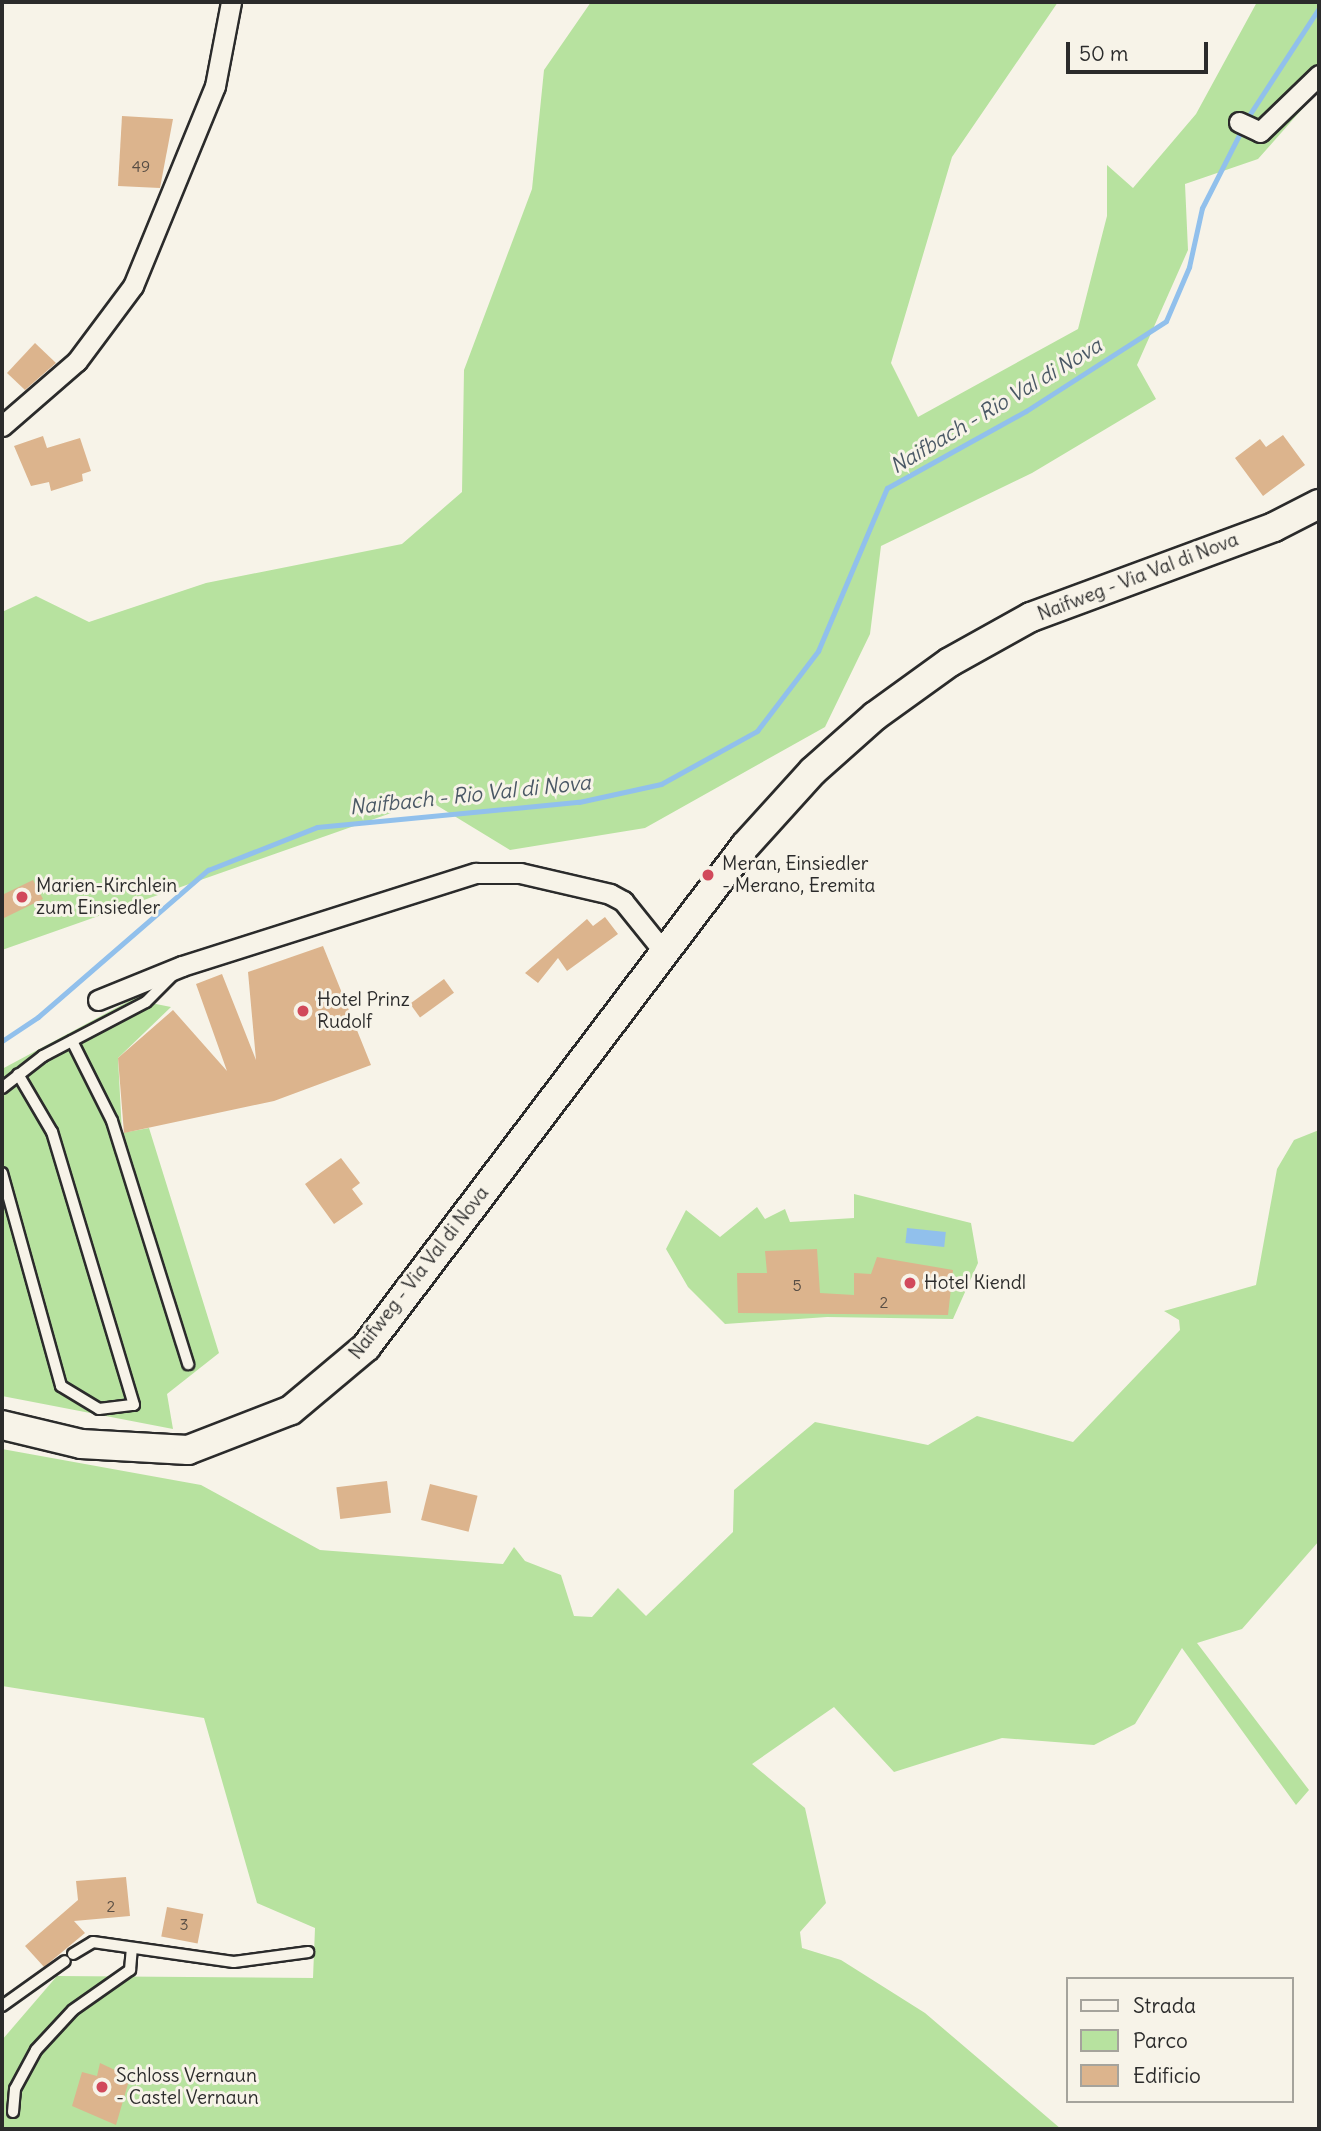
<!DOCTYPE html>
<html>
<head>
<meta charset="utf-8">
<style>
	body { margin:0 }
	#map { position:relative; width:1321px; height:2131px; overflow:hidden; background:#f7f3e8; font-family:Delius,sans-serif }
	div>[style] { position:absolute }
	[style*='--x'] { left:calc(var(--x)*1px); top:calc(var(--y)*1px); width:calc(var(--w)*1px); rotate:calc(var(--a)*1deg) }
	.green>* { inset:0; background:#b7e29f }
	.water>* { inset:0; background:#91c0ec; transform-origin:0 0 }
	.stream>* { height:5px; margin:-2.5px; padding:0 2.5px; transform-origin:2.5px; border-radius:2.5px; background:#91c0ec }
	.building>* { inset:0; background:#dcb48d; transform-origin:0 0 }
	.roads { filter:drop-shadow(2px 0 #2b2b2b) drop-shadow(-2px 0 #2b2b2b) drop-shadow(0 2px #2b2b2b) drop-shadow(0 -2px #2b2b2b) }
	.lane>* { height:10px; margin:-5px; padding:0 5px; transform-origin:5px; border-radius:5px; background:#f7f3e8 }
	.street>* { height:19px; margin:-9.5px; padding:0 9.5px; transform-origin:9.5px; border-radius:9.5px; background:#f7f3e8 }
	.secondary>* { height:28px; margin:-14px; padding:0 14px; transform-origin:14px; border-radius:14px; background:#f7f3e8 }
	.dots>* { width:19px; height:19px; translate:-50% -50%; box-sizing:border-box; border:4px solid #f7f3e8; border-radius:50% }
	span { translate:-50% -50%; white-space:nowrap; text-align:center; line-height:1.15; -webkit-text-stroke:6px #f7f3e8; paint-order:stroke }
	.number-label { font-size:16px; color:#574d44 }
	.number-label span { -webkit-text-stroke-width:0 }
	.street-label { font-size:19px; color:#2b2b2b }
	.poi-label { font-size:19px; color:#2b2b2b }
	.left { translate:0 -50%; text-align:left }
	.water-label { font-size:21px; color:#4a5865; font-style:italic }
	.frame { position:absolute; inset:0; border:4px solid #2b2b2b; pointer-events:none }
	.legend { position:absolute; left:1066px; top:1977px; width:228px; height:126px; box-sizing:border-box; background:#f7f3e8; border:2px solid #a5a39c; margin:0; padding:9px 12px; list-style:none; font-size:21px; color:#2b2b2b }
	.legend li { display:flex; align-items:center; gap:14px; height:35px }
	.legend b { width:35px; border:2px solid #a5a39c }
	.scale { position:absolute; left:1066px; top:42px; width:142px; height:32px; box-sizing:border-box; border:4px solid #2b2b2b; border-top:0; padding-left:9px; font-size:21px; line-height:24px; white-space:nowrap; color:#2b2b2b; -webkit-text-stroke:5px #f7f3e8; paint-order:stroke }
</style>
</head>
<body>
<div id="map">
	<div class="green">
		<i style="clip-path:polygon(591px 2px,1058px 2px,952px 157px,891px 363px,918px 417px,1078px 329px,1107px 216px,1107px 165px,1133px 188px,1196px 114px,1257px 2px,1319px 2px,1319px 90px,1258px 159px,1185px 184px,1188px 250px,1137px 365px,1156px 399px,1032px 473px,881px 546px,870px 634px,825px 727px,645px 828px,510px 850px,428px 800px,2px 950px,2px 612px,36px 596px,89px 622px,206px 583px,402px 544px,462px 492px,464px 370px,532px 189px,544px 70px)"></i>
		<i style="clip-path:polygon(142px 994px,146px 1002px,171px 1007px,118px 1058px,122px 1133px,149px 1128px,219px 1353px,167px 1394px,173px 1429px,2px 1396px,2px 1069px)"></i>
		<i style="clip-path:polygon(1319px 1130px,1319px 1541px,1242px 1629px,1197px 1643px,1309px 1790px,1296px 1805px,1182px 1648px,1135px 1724px,1094px 1745px,1002px 1738px,894px 1772px,834px 1707px,752px 1764px,805px 1808px,826px 1903px,800px 1932px,802px 1948px,841px 1960px,925px 2013px,1061px 2129px,2px 2129px,2px 2040px,57px 1976px,313px 1978px,315px 1928px,257px 1903px,204px 1718px,2px 1686px,2px 1449px,201px 1485px,320px 1550px,503px 1564px,514px 1547px,525px 1561px,561px 1575px,574px 1616px,592px 1617px,618px 1588px,646px 1616px,733px 1532px,734px 1490px,815px 1422px,928px 1445px,977px 1416px,1073px 1442px,1180px 1330px,1179px 1320px,1164px 1311px,1256px 1285px,1277px 1169px,1294px 1140px)"></i>
		<i style="clip-path:polygon(854px 1194px,971px 1223px,978px 1263px,953px 1319px,827px 1317px,725px 1324px,688px 1287px,666px 1249px,686px 1210px,720px 1237px,757px 1207px,765px 1219px,785px 1209px,790px 1222px,854px 1218px)"></i>
	</div>
	<div class="water">
		<i style="left:907px;top:1228px;width:39px;height:15px;rotate:6deg"></i>
	</div>
	<div class="stream">
		<i style="--x:1246;--y:120;--w:134;--a:-56.9"></i>
		<i style="--x:2;--y:1041;--w:43;--a:-33.7"></i>
		<i style="--x:38;--y:1017;--w:225;--a:-40.9"></i>
		<i style="--x:208;--y:870;--w:117;--a:-21.5"></i>
		<i style="--x:317;--y:827;--w:263;--a:-5.5"></i>
		<i style="--x:579;--y:802;--w:84;--a:-12.4"></i>
		<i style="--x:661;--y:784;--w:110;--a:-28.9"></i>
		<i style="--x:757;--y:731;--w:101;--a:-52.7"></i>
		<i style="--x:818;--y:651;--w:177;--a:-67.1"></i>
		<i style="--x:887;--y:488;--w:159;--a:-29"></i>
		<i style="--x:1026;--y:411;--w:166;--a:-32.7"></i>
		<i style="--x:1166;--y:321;--w:59;--a:-66.9"></i>
		<i style="--x:1189;--y:267;--w:60;--a:-77.6"></i>
		<i style="--x:1202;--y:208;--w:89;--a:-63.1"></i>
	</div>
	<div class="building">
		<i style="clip-path:polygon(122px 116px,173px 119px,160px 188px,118px 186px)"></i>
		<i style="clip-path:polygon(35px 343px,56px 363px,25px 390px,7px 373px)"></i>
		<i style="clip-path:polygon(1283px 435px,1305px 465px,1263px 496px,1235px 458px,1260px 439px,1266px 447px)"></i>
		<i style="clip-path:polygon(43px 436px,47px 448px,80px 438px,91px 471px,82px 474px,83px 481px,51px 491px,49px 482px,31px 486px,14px 446px)"></i>
		<i style="clip-path:polygon(33px 880px,43px 899px,2px 919px,2px 895px)"></i>
		<i style="clip-path:polygon(605px 917px,618px 934px,567px 971px,558px 958px,538px 983px,525px 973px,587px 919px,593px 926px)"></i>
		<i style="clip-path:polygon(323px 946px,371px 1065px,274px 1101px,124px 1133px,118px 1058px,173px 1010px,227px 1071px,196px 984px,222px 974px,256px 1060px,248px 972px)"></i>
		<i style="left:444px;top:979px;width:17px;height:42px;rotate:54deg"></i>
		<i style="clip-path:polygon(341px 1158px,360px 1183px,352px 1189px,363px 1204px,334px 1224px,305px 1184px)"></i>
		<i style="clip-path:polygon(817px 1249px,820px 1293px,854px 1295px,854px 1273px,871px 1274px,877px 1257px,953px 1270px,948px 1315px,738px 1313px,737px 1273px,767px 1273px,765px 1251px)"></i>
		<i style="left:387px;top:1481px;width:32px;height:51px;rotate:83deg"></i>
		<i style="left:430px;top:1484px;width:49px;height:37px;rotate:14deg"></i>
		<i style="clip-path:polygon(126px 1877px,130px 1916px,74px 1921px,85px 1933px,44px 1967px,25px 1946px,78px 1900px,76px 1881px)"></i>
		<i style="left:167px;top:1907px;width:37px;height:30px;rotate:11deg"></i>
		<i style="clip-path:polygon(100px 2063px,130px 2077px,116px 2125px,72px 2106px,82px 2072px,97px 2076px)"></i>
	</div>
	<div class="roads">
		<div class="lane">
			<i style="--x:72;--y:1041;--w:89;--a:63.4"></i>
			<i style="--x:112;--y:1121;--w:255;--a:72.6"></i>
			<i style="--x:2;--y:1088;--w:52;--a:-38"></i>
			<i style="--x:43;--y:1056;--w:116;--a:-27.7"></i>
			<i style="--x:146;--y:1002;--w:37;--a:-45"></i>
			<i style="--x:2;--y:1173;--w:221;--a:74.5"></i>
			<i style="--x:61;--y:1386;--w:44;--a:31.2"></i>
			<i style="--x:99;--y:1409;--w:35;--a:-7"></i>
			<i style="--x:134;--y:1405;--w:285;--a:-106.7"></i>
			<i style="--x:52;--y:1132;--w:67;--a:-120.4"></i>
			<i style="--x:73;--y:1954;--w:23;--a:-31"></i>
			<i style="--x:93;--y:1942;--w:142;--a:8.1"></i>
			<i style="--x:234;--y:1962;--w:75;--a:-7.7"></i>
			<i style="--x:2;--y:2006;--w:77;--a:-35.5"></i>
			<i style="--x:13;--y:2112;--w:23;--a:-85"></i>
			<i style="--x:15;--y:2089;--w:44;--a:-61.7"></i>
			<i style="--x:36;--y:2050;--w:54;--a:-47.2"></i>
			<i style="--x:73;--y:2010;--w:70;--a:-35.1"></i>
			<i style="--x:130;--y:1970;--w:22;--a:-85"></i>
		</div>
		<div class="street">
			<i style="--x:1239;--y:122;--w:23;--a:25"></i>
			<i style="--x:1260;--y:132;--w:82;--a:-44"></i>
			<i style="--x:2;--y:426;--w:99;--a:-40.9"></i>
			<i style="--x:77;--y:361;--w:94;--a:-53.3"></i>
			<i style="--x:133;--y:286;--w:216;--a:-67.7"></i>
			<i style="--x:215;--y:86;--w:86;--a:-79.2"></i>
			<i style="--x:98;--y:1000;--w:91;--a:-22"></i>
			<i style="--x:182;--y:966;--w:308;--a:-17.6"></i>
			<i style="--x:476;--y:873;--w:44;--a:0"></i>
			<i style="--x:520;--y:873;--w:92;--a:13.1"></i>
			<i style="--x:610;--y:894;--w:15;--a:28"></i>
			<i style="--x:623;--y:901;--w:65;--a:51.2"></i>
		</div>
		<div class="secondary">
			<i style="--x:2;--y:1425;--w:81;--a:13.5"></i>
			<i style="--x:81;--y:1444;--w:107;--a:3.2"></i>
			<i style="--x:188;--y:1450;--w:110;--a:-21.2"></i>
			<i style="--x:291;--y:1410;--w:98;--a:-40"></i>
			<i style="--x:366;--y:1347;--w:628;--a:-52.89"></i>
			<i style="--x:745;--y:846;--w:101;--a:-47.8"></i>
			<i style="--x:813;--y:771;--w:83;--a:-41.6"></i>
			<i style="--x:875;--y:716;--w:92;--a:-35.8"></i>
			<i style="--x:950;--y:662;--w:93;--a:-29.1"></i>
			<i style="--x:1031;--y:617;--w:259;--a:-20.3"></i>
			<i style="--x:1274;--y:527;--w:51;--a:-27.1"></i>
		</div>
	</div>
	<div class="dots">
		<i style="left:708px;top:875px;background:#d1495b"></i>
		<i style="left:22px;top:897px;background:#d1495b"></i>
		<i style="left:303px;top:1011px;background:#d1495b"></i>
		<i style="left:910px;top:1283px;background:#d1495b"></i>
		<i style="left:102px;top:2087px;background:#d1495b"></i>
	</div>
	<div class="number-label">
		<span style="left:141px;top:166px">49</span>
		<span style="left:797px;top:1285px">5</span>
		<span style="left:884px;top:1302px">2</span>
		<span style="left:111px;top:1906px">2</span>
		<span style="left:184px;top:1924px">3</span>
	</div>
	<div class="street-label">
		<span style="left:1138px;top:577px;rotate:-21deg">Naifweg - Via Val di Nova</span>
		<span style="left:419px;top:1273px;rotate:-52deg">Naifweg - Via Val di Nova</span>
	</div>
	<div class="poi-label">
		<span class="left" style="left:722px;top:875px">Meran, Einsiedler<br>- Merano, Eremita</span>
		<span class="left" style="left:36px;top:897px">Marien-Kirchlein<br>zum Einsiedler</span>
		<span class="left" style="left:317px;top:1011px">Hotel Prinz<br>Rudolf</span>
		<span class="left" style="left:924px;top:1283px">Hotel Kiendl</span>
		<span class="left" style="left:116px;top:2087px">Schloss Vernaun<br>- Castel Vernaun</span>
	</div>
	<div class="water-label">
		<span style="left:996px;top:406px;rotate:-31deg">Naifbach - Rio Val di Nova</span>
		<span style="left:470px;top:795px;rotate:-6deg">Naifbach - Rio Val di Nova</span>
	</div>
	<div class="frame"></div>
	<ul class="legend">
	<li><b style="height:9px;background:#f7f3e8"></b>Strada</li>
	<li><b style="height:19px;background:#b7e29f"></b>Parco</li>
	<li><b style="height:19px;background:#dcb48d"></b>Edificio</li>
	</ul>
	<div class="scale">50 m</div>
</div>
</body>
</html>
